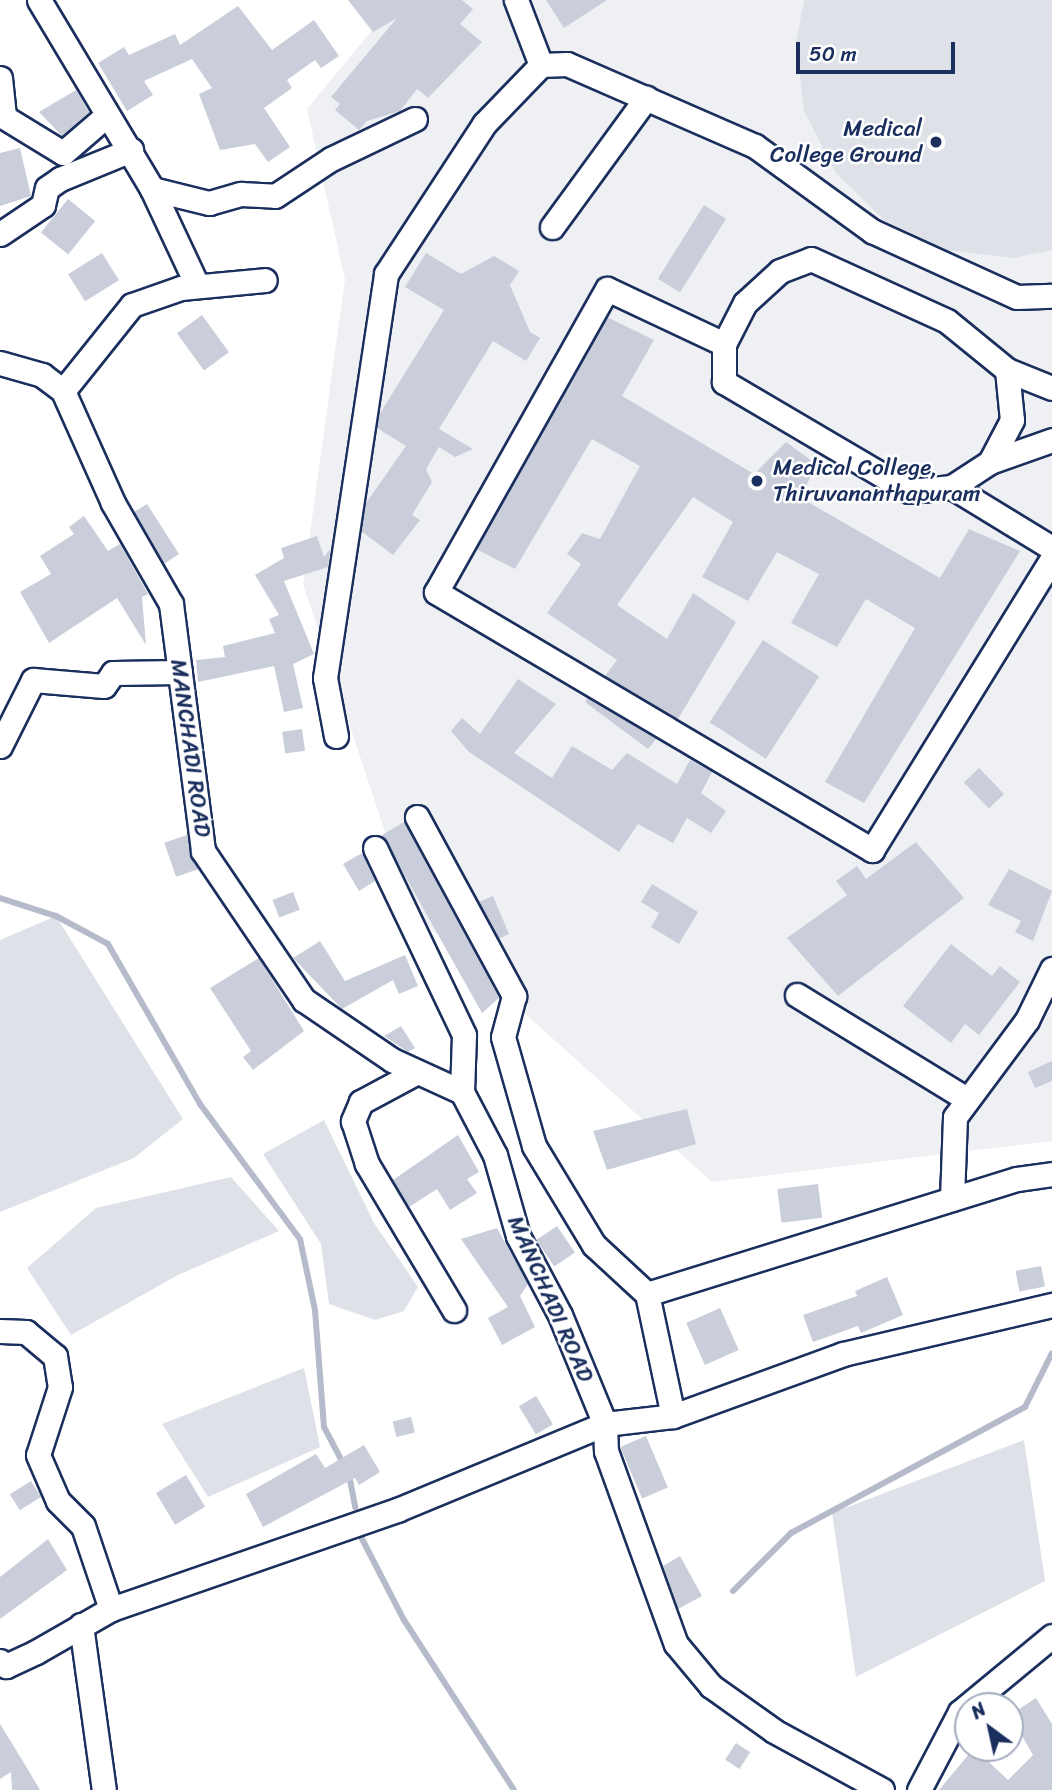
<!DOCTYPE html>
<html>
<head>
<meta charset="utf-8">
<style>
	body { margin:0 }
	#map { position:relative; width:1052px; height:1790px; overflow:hidden; background:#fff; font-family:Sriracha,sans-serif }
	div>[style] { position:absolute }
	[style*='--x'] { left:calc(var(--x)*1px); top:calc(var(--y)*1px); width:calc(var(--w)*1px); rotate:calc(var(--a)*1deg) }
	.built>* { inset:0; background:#eff0f4 }
	.green>* { inset:0; background:#dee1e7 }
	.stream>* { height:6px; margin:-3px; padding:0 3px; transform-origin:3px; border-radius:3px; background:#b5bbca }
	.building>* { inset:0; background:#caceda; transform-origin:0 0 }
	.roads { filter:drop-shadow(2px 0 #1b2f5e) drop-shadow(-2px 0 #1b2f5e) drop-shadow(0 2px #1b2f5e) drop-shadow(0 -2px #1b2f5e) }
	.minor>* { height:23px; margin:-11.5px; padding:0 11.5px; transform-origin:11.5px; border-radius:11.5px; background:#fff }
	.dots>* { width:19px; height:19px; translate:-50% -50%; box-sizing:border-box; border:4px solid #fff; border-radius:50% }
	span { translate:-50% -50%; white-space:nowrap; text-align:center; line-height:1.15; -webkit-text-stroke:5px #fff; paint-order:stroke }
	.poi-label { font-size:23px; color:#1b2f5e }
	.right { translate:-100% -50%; text-align:right }
	.left { translate:0 -50%; text-align:left }
	.street-label { font-size:23px; color:#1b2f5e }
	.north { position:absolute; left:954px; top:1692px; width:70px; height:70px; box-sizing:border-box; background:#fff; border:2px solid #a4acbf; border-radius:50%; rotate:327deg; font-size:19px; font-weight:700; line-height:28px; text-align:center; color:#1b2f5e }
	.north::after { content:''; display:block; margin:auto; width:24px; height:32px; background:#1b2f5e; clip-path:polygon(50% 0,100% 100%,50% 72%,0 100%) }
	.scale { position:absolute; left:796px; top:42px; width:159px; height:32px; box-sizing:border-box; border:4px solid #1b2f5e; border-top:0; padding-left:9px; font-size:21px; line-height:24px; white-space:nowrap; color:#1b2f5e; -webkit-text-stroke:5px #fff; paint-order:stroke }
</style>
</head>
<body>
<div id="map">
	<div class="built">
		<i style="clip-path:polygon(397px 0,1052px 0,1052px 1141px,712px 1182px,411px 911px,303px 584px,345px 279px,307px 109px)"></i>
	</div>
	<div class="green">
		<i style="clip-path:polygon(804px 0,1052px 0,1052px 250px,1014px 258px,946px 250px,884px 220px,835px 172px,804px 111px,796px 43px)"></i>
		<i style="clip-path:polygon(56px 916px,183px 1119px,134px 1158px,0 1212px,0 940px)"></i>
		<i style="clip-path:polygon(324px 1120px,374px 1223px,418px 1287px,404px 1311px,375px 1320px,329px 1304px,321px 1244px,263px 1154px)"></i>
		<i style="clip-path:polygon(231px 1177px,279px 1231px,178px 1275px,71px 1335px,27px 1268px,96px 1208px)"></i>
		<i style="clip-path:polygon(304px 1368px,320px 1447px,208px 1497px,162px 1424px)"></i>
		<i style="clip-path:polygon(1024px 1440px,1045px 1581px,856px 1677px,832px 1513px)"></i>
	</div>
	<div class="stream">
		<i style="--x:0;--y:898;--w:59;--a:17.8"></i>
		<i style="--x:56;--y:916;--w:59;--a:28.3"></i>
		<i style="--x:108;--y:944;--w:185;--a:60.1"></i>
		<i style="--x:200;--y:1104;--w:168;--a:53.5"></i>
		<i style="--x:300;--y:1239;--w:73;--a:78.1"></i>
		<i style="--x:315;--y:1310;--w:117;--a:85.6"></i>
		<i style="--x:324;--y:1427;--w:43;--a:62.2"></i>
		<i style="--x:349;--y:1475;--w:33;--a:79"></i>
		<i style="--x:359;--y:1533;--w:98;--a:62.7"></i>
		<i style="--x:404;--y:1620;--w:202;--a:57.1"></i>
		<i style="--x:733;--y:1591;--w:82;--a:-45"></i>
		<i style="--x:791;--y:1533;--w:266;--a:-28.3"></i>
		<i style="--x:1025;--y:1407;--w:60;--a:-63.4"></i>
	</div>
	<div class="building">
		<i style="clip-path:polygon(348px 0,462px 0,473px 9px,460px 24px,482px 42px,428px 98px,417px 89px,400px 111px,367px 121px,359px 130px,335px 110px,340px 104px,331px 97px,397px 18px,373px 32px)"></i>
		<i style="clip-path:polygon(546px 0,607px 0,564px 28px)"></i>
		<i style="clip-path:polygon(238px 6px,272px 50px,314px 20px,339px 56px,321px 68px,315px 60px,287px 80px,292px 88px,264px 108px,290px 147px,268px 162px,255px 144px,220px 150px,199px 94px,212px 88px,192px 59px,144px 81px,153px 95px,127px 111px,98px 63px,124px 47px,129px 55px,175px 34px,180px 45px)"></i>
		<i style="clip-path:polygon(76px 90px,89px 112px,62px 136px,39px 112px)"></i>
		<i style="clip-path:polygon(20px 148px,31px 196px,0 206px,0 153px)"></i>
		<i style="left:68px;top:199px;width:35px;height:43px;rotate:39deg"></i>
		<i style="left:704px;top:205px;width:26px;height:87px;rotate:32deg"></i>
		<i style="left:102px;top:253px;width:32px;height:40px;rotate:58deg"></i>
		<i style="clip-path:polygon(426px 253px,461px 274px,494px 256px,519px 271px,510px 285px,530px 332px,540px 338px,526px 361px,493px 341px,439px 429px,473px 449px,455px 457px,439px 447px,426px 469px,432px 482px,412px 515px,420px 520px,393px 555px,361px 531px,366px 503px,406px 446px,377px 428px,379px 415px,444px 310px,405px 287px)"></i>
		<i style="left:202px;top:315px;width:46px;height:31px;rotate:54deg"></i>
		<i style="clip-path:polygon(607px 317px,654px 340px,622px 396px,754px 474px,786px 442px,816px 464px,801px 498px,940px 578px,969px 529px,1020px 551px,864px 803px,825px 782px,915px 628px,866px 599px,837px 647px,791px 623px,819px 574px,777px 552px,748px 601px,702px 577px,733px 522px,693px 497px,617px 605px,667px 639px,693px 593px,736px 622px,678px 719px,605px 676px,617px 660px,547px 613px,581px 564px,567px 554px,582px 533px,600px 539px,640px 466px,592px 439px,515px 569px,476px 549px)"></i>
		<i style="clip-path:polygon(147px 504px,179px 554px,164px 564px,134px 512px)"></i>
		<i style="clip-path:polygon(84px 516px,108px 551px,120px 544px,148px 594px,142px 597px,146px 645px,117px 598px,49px 643px,20px 592px,51px 574px,40px 556px,74px 534px,69px 527px)"></i>
		<i style="clip-path:polygon(317px 536px,324px 557px,330px 549px,328px 567px,284px 581px,314px 654px,293px 664px,303px 708px,284px 712px,274px 666px,198px 682px,196px 660px,225px 657px,223px 646px,275px 633px,269px 619px,279px 615px,255px 575px,284px 558px,281px 548px)"></i>
		<i style="left:763px;top:640px;width:67px;height:98px;rotate:33deg"></i>
		<i style="clip-path:polygon(518px 679px,556px 704px,514px 753px,552px 778px,572px 746px,612px 770px,627px 753px,677px 784px,690px 760px,712px 772px,701px 793px,726px 811px,711px 833px,687px 818px,673px 843px,638px 824px,619px 852px,469px 752px,451px 731px,462px 718px,480px 734px)"></i>
		<i style="clip-path:polygon(588px 698px,656px 739px,648px 749px,585px 702px)"></i>
		<i style="left:302px;top:729px;width:22px;height:20px;rotate:82deg"></i>
		<i style="left:979px;top:768px;width:36px;height:21px;rotate:46deg"></i>
		<i style="clip-path:polygon(404px 822px,499px 998px,482px 1013px,382px 835px)"></i>
		<i style="left:187px;top:835px;width:36px;height:24px;rotate:71deg"></i>
		<i style="clip-path:polygon(916px 842px,964px 898px,838px 996px,787px 938px,847px 895px,836px 881px,857px 866px,866px 879px)"></i>
		<i style="clip-path:polygon(362px 853px,375px 881px,359px 891px,343px 864px)"></i>
		<i style="clip-path:polygon(1009px 869px,1052px 891px,1033px 941px,1015px 932px,1021px 921px,988px 905px)"></i>
		<i style="clip-path:polygon(652px 884px,698px 912px,679px 944px,651px 927px,659px 913px,641px 902px)"></i>
		<i style="left:293px;top:892px;width:19px;height:22px;rotate:69deg"></i>
		<i style="clip-path:polygon(493px 896px,509px 934px,499px 939px,479px 902px)"></i>
		<i style="clip-path:polygon(320px 941px,345px 981px,405px 955px,418px 986px,399px 994px,393px 980px,342px 1009px,293px 958px)"></i>
		<i style="clip-path:polygon(951px 944px,992px 976px,1000px 966px,1020px 982px,979px 1035px,965px 1024px,951px 1043px,903px 1006px)"></i>
		<i style="clip-path:polygon(259px 958px,304px 1031px,253px 1070px,243px 1057px,251px 1051px,210px 988px)"></i>
		<i style="clip-path:polygon(401px 1026px,415px 1048px,408px 1052px,384px 1036px)"></i>
		<i style="clip-path:polygon(1052px 1061px,1052px 1081px,1035px 1088px,1028px 1072px)"></i>
		<i style="clip-path:polygon(687px 1109px,696px 1144px,607px 1170px,593px 1131px)"></i>
		<i style="clip-path:polygon(458px 1135px,479px 1172px,467px 1179px,477px 1193px,450px 1210px,437px 1189px,409px 1207px,393px 1180px)"></i>
		<i style="left:818px;top:1184px;width:34px;height:41px;rotate:83deg"></i>
		<i style="left:557px;top:1226px;width:32px;height:25px;rotate:56deg"></i>
		<i style="clip-path:polygon(497px 1228px,528px 1284px,520px 1296px,535px 1327px,502px 1345px,488px 1318px,508px 1307px,461px 1239px)"></i>
		<i style="left:1041px;top:1266px;width:21px;height:26px;rotate:79deg"></i>
		<i style="clip-path:polygon(887px 1277px,903px 1315px,861px 1333px,858px 1326px,813px 1342px,803px 1315px,857px 1296px,855px 1291px)"></i>
		<i style="left:720px;top:1308px;width:46px;height:37px;rotate:66deg"></i>
		<i style="left:536px;top:1396px;width:33px;height:20px;rotate:59deg"></i>
		<i style="left:411px;top:1417px;width:16px;height:19px;rotate:76deg"></i>
		<i style="left:646px;top:1436px;width:56px;height:28px;rotate:67deg"></i>
		<i style="clip-path:polygon(364px 1445px,380px 1472px,359px 1485px,355px 1478px,263px 1527px,246px 1494px,316px 1454px,325px 1468px)"></i>
		<i style="left:186px;top:1475px;width:37px;height:35px;rotate:59deg"></i>
		<i style="left:31px;top:1481px;width:19px;height:25px;rotate:58deg"></i>
		<i style="clip-path:polygon(48px 1539px,67px 1570px,0 1619px,0 1577px)"></i>
		<i style="clip-path:polygon(680px 1556px,702px 1596px,678px 1609px,663px 1566px)"></i>
		<i style="clip-path:polygon(1036px 1698px,1052px 1724px,1052px 1790px,939px 1790px,974px 1748px,1008px 1780px,1033px 1755px,1010px 1715px)"></i>
		<i style="clip-path:polygon(0 1724px,24px 1763px,40px 1790px,12px 1790px,11px 1772px,0 1779px)"></i>
		<i style="left:736px;top:1743px;width:17px;height:20px;rotate:33deg"></i>
	</div>
	<div class="roads">
		<div class="minor">
			<i style="--x:39;--y:0;--w:220;--a:59.1"></i>
			<i style="--x:152;--y:189;--w:59;--a:13.8"></i>
			<i style="--x:209;--y:203;--w:33;--a:-16"></i>
			<i style="--x:241;--y:194;--w:34;--a:3"></i>
			<i style="--x:275;--y:196;--w:67;--a:-33.5"></i>
			<i style="--x:331;--y:159;--w:93;--a:-25.5"></i>
			<i style="--x:516;--y:0;--w:70;--a:69"></i>
			<i style="--x:0;--y:78;--w:39;--a:84"></i>
			<i style="--x:4;--y:117;--w:69;--a:31.4"></i>
			<i style="--x:63;--y:153;--w:58;--a:-40.8"></i>
			<i style="--x:152;--y:189;--w:106;--a:64.9"></i>
			<i style="--x:552;--y:227;--w:160;--a:-53.9"></i>
			<i style="--x:0;--y:234;--w:52;--a:-34"></i>
			<i style="--x:43;--y:205;--w:17;--a:-77"></i>
			<i style="--x:47;--y:188;--w:16;--a:-35"></i>
			<i style="--x:60;--y:179;--w:77;--a:-22.2"></i>
			<i style="--x:811;--y:259;--w:149;--a:24.5"></i>
			<i style="--x:947;--y:321;--w:77;--a:39.2"></i>
			<i style="--x:1007;--y:370;--w:50;--a:84.3"></i>
			<i style="--x:1012;--y:420;--w:47;--a:117.6"></i>
			<i style="--x:990;--y:462;--w:45;--a:146.7"></i>
			<i style="--x:952;--y:487;--w:43;--a:174.7"></i>
			<i style="--x:909;--y:491;--w:215;--a:-149.5"></i>
			<i style="--x:724;--y:382;--w:38;--a:-90"></i>
			<i style="--x:724;--y:344;--w:46;--a:-62.9"></i>
			<i style="--x:745;--y:303;--w:47;--a:-42.4"></i>
			<i style="--x:780;--y:271;--w:33;--a:-21"></i>
			<i style="--x:724;--y:344;--w:129;--a:-154.8"></i>
			<i style="--x:607;--y:289;--w:348;--a:119.4"></i>
			<i style="--x:436;--y:592;--w:507;--a:30.61"></i>
			<i style="--x:872;--y:850;--w:343;--a:-58.3"></i>
			<i style="--x:0;--y:363;--w:44;--a:15.9"></i>
			<i style="--x:42;--y:375;--w:26;--a:37"></i>
			<i style="--x:63;--y:391;--w:123;--a:65.9"></i>
			<i style="--x:113;--y:503;--w:116;--a:60.1"></i>
			<i style="--x:171;--y:604;--w:249;--a:82.6"></i>
			<i style="--x:203;--y:851;--w:180;--a:55.9"></i>
			<i style="--x:304;--y:1000;--w:107;--a:34.3"></i>
			<i style="--x:392;--y:1060;--w:77;--a:24.6"></i>
			<i style="--x:462;--y:1092;--w:71;--a:62.4"></i>
			<i style="--x:495;--y:1155;--w:84;--a:74.1"></i>
			<i style="--x:518;--y:1236;--w:89;--a:62"></i>
			<i style="--x:560;--y:1315;--w:118;--a:67.6"></i>
			<i style="--x:605;--y:1424;--w:27;--a:88"></i>
			<i style="--x:606;--y:1451;--w:205;--a:70.1"></i>
			<i style="--x:676;--y:1644;--w:55;--a:50.2"></i>
			<i style="--x:711;--y:1686;--w:77;--a:35.5"></i>
			<i style="--x:774;--y:1731;--w:123;--a:28.6"></i>
			<i style="--x:1007;--y:370;--w:48;--a:21.8"></i>
			<i style="--x:63;--y:391;--w:110;--a:-51.3"></i>
			<i style="--x:132;--y:305;--w:52;--a:-19.1"></i>
			<i style="--x:181;--y:288;--w:84;--a:-5.4"></i>
			<i style="--x:990;--y:462;--w:66;--a:-19.5"></i>
			<i style="--x:952;--y:487;--w:117;--a:31.4"></i>
			<i style="--x:336;--y:736;--w:59;--a:-100.7"></i>
			<i style="--x:325;--y:678;--w:409;--a:-81.4"></i>
			<i style="--x:386;--y:274;--w:179;--a:-56.8"></i>
			<i style="--x:484;--y:124;--w:82;--a:-46"></i>
			<i style="--x:541;--y:65;--w:26;--a:-2"></i>
			<i style="--x:567;--y:64;--w:205;--a:23.6"></i>
			<i style="--x:755;--y:146;--w:145;--a:36"></i>
			<i style="--x:872;--y:231;--w:159;--a:24.5"></i>
			<i style="--x:1017;--y:297;--w:35;--a:-2"></i>
			<i style="--x:0;--y:746;--w:74;--a:-63.4"></i>
			<i style="--x:33;--y:680;--w:71;--a:4.8"></i>
			<i style="--x:104;--y:686;--w:16;--a:-55"></i>
			<i style="--x:113;--y:673;--w:67;--a:-0.9"></i>
			<i style="--x:417;--y:817;--w:204;--a:61.5"></i>
			<i style="--x:514;--y:996;--w:42;--a:105"></i>
			<i style="--x:503;--y:1037;--w:113;--a:74.1"></i>
			<i style="--x:534;--y:1146;--w:116;--a:58.8"></i>
			<i style="--x:594;--y:1245;--w:72;--a:42.8"></i>
			<i style="--x:375;--y:848;--w:207;--a:64.5"></i>
			<i style="--x:464;--y:1035;--w:57;--a:92"></i>
			<i style="--x:797;--y:995;--w:199;--a:31.5"></i>
			<i style="--x:417;--y:1072;--w:64;--a:151.8"></i>
			<i style="--x:361;--y:1102;--w:21;--a:113"></i>
			<i style="--x:353;--y:1121;--w:45;--a:72"></i>
			<i style="--x:367;--y:1164;--w:170;--a:59.2"></i>
			<i style="--x:952;--y:1199;--w:82;--a:-87.9"></i>
			<i style="--x:955;--y:1117;--w:121;--a:-53.4"></i>
			<i style="--x:1027;--y:1020;--w:57;--a:-63.9"></i>
			<i style="--x:0;--y:1331;--w:26;--a:2"></i>
			<i style="--x:26;--y:1332;--w:38;--a:40"></i>
			<i style="--x:55;--y:1356;--w:31;--a:81"></i>
			<i style="--x:60;--y:1387;--w:71;--a:107.9"></i>
			<i style="--x:38;--y:1455;--w:50;--a:66.5"></i>
			<i style="--x:58;--y:1501;--w:35;--a:45"></i>
			<i style="--x:83;--y:1526;--w:88;--a:71.4"></i>
			<i style="--x:673;--y:1416;--w:125;--a:-102"></i>
			<i style="--x:647;--y:1294;--w:387;--a:-17.3"></i>
			<i style="--x:1017;--y:1179;--w:35;--a:-8"></i>
			<i style="--x:81;--y:1625;--w:167;--a:82.1"></i>
			<i style="--x:0;--y:1661;--w:8;--a:40"></i>
			<i style="--x:6;--y:1666;--w:33;--a:-25"></i>
			<i style="--x:36;--y:1652;--w:86;--a:-29.8"></i>
			<i style="--x:111;--y:1609;--w:303;--a:-19.1"></i>
			<i style="--x:397;--y:1510;--w:225;--a:-22.5"></i>
			<i style="--x:605;--y:1424;--w:68;--a:-6.7"></i>
			<i style="--x:673;--y:1416;--w:181;--a:-20"></i>
			<i style="--x:843;--y:1354;--w:215;--a:-13.2"></i>
			<i style="--x:919;--y:1790;--w:88;--a:-62.3"></i>
			<i style="--x:960;--y:1712;--w:119;--a:-39.6"></i>
		</div>
	</div>
	<div class="dots">
		<i style="left:936px;top:142px;background:#1b2f5e"></i>
		<i style="left:757px;top:481px;background:#1b2f5e"></i>
	</div>
	<div class="poi-label">
		<span class="right" style="left:922px;top:142px">Medical<br>College Ground</span>
		<span class="left" style="left:773px;top:481px">Medical College,<br>Thiruvananthapuram</span>
	</div>
	<div class="street-label">
		<span style="left:190px;top:748px;rotate:82deg">MANCHADI ROAD</span>
		<span style="left:550px;top:1299px;rotate:66deg">MANCHADI ROAD</span>
	</div>
	<div class="north">N</div>
	<div class="scale">50 m</div>
</div>
</body>
</html>
